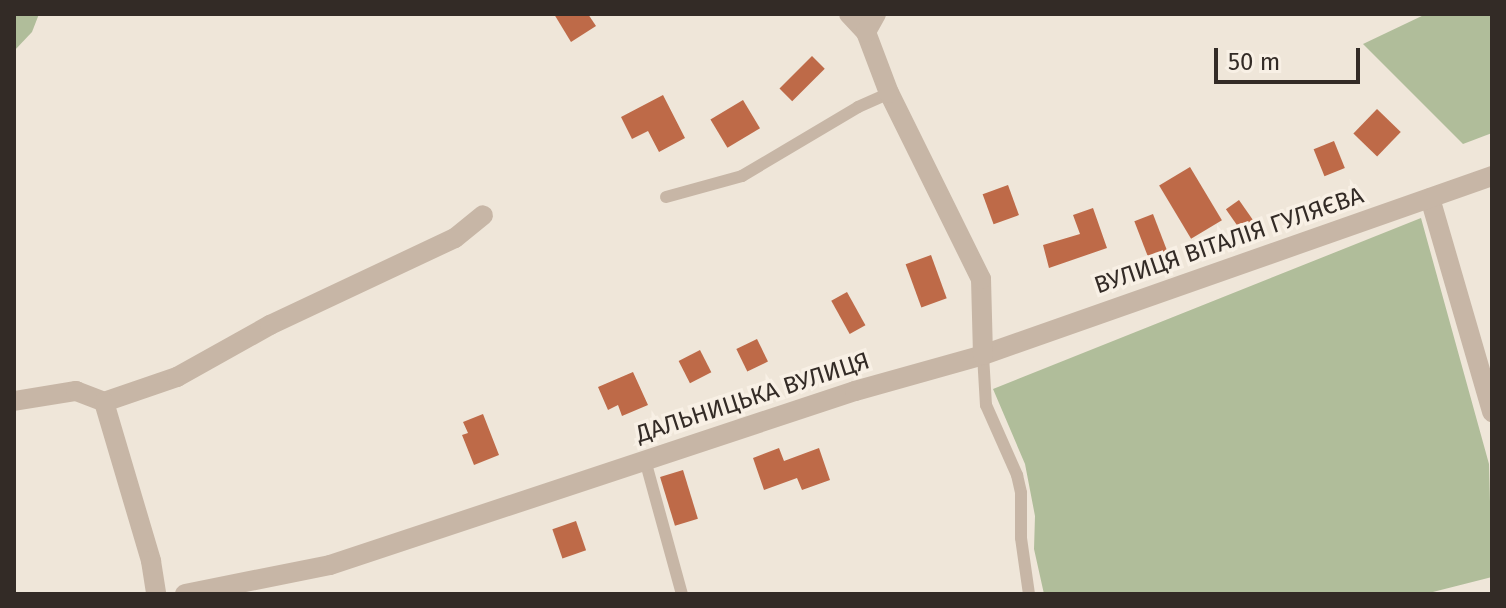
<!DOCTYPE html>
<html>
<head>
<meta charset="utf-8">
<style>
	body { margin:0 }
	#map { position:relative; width:1506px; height:608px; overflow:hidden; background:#efe6d9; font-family:"Fira Sans",sans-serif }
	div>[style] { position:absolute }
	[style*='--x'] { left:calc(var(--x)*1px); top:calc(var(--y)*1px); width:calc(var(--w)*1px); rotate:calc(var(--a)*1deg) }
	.green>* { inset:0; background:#b0bd9a }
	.building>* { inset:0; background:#be6a48; transform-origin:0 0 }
	.service>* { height:12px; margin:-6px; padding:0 6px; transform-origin:6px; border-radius:6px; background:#c7b6a6 }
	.minor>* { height:20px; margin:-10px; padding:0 10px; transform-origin:10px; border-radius:10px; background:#c7b6a6 }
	span { translate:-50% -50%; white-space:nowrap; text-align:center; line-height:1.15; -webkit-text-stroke:7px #f8f0e5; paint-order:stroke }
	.street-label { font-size:24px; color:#332b26 }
	.frame { position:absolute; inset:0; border:16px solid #332b26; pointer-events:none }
	.scale { position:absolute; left:1214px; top:48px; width:146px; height:36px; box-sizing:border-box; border:4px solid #332b26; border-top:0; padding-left:10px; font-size:24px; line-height:28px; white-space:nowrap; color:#332b26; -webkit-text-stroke:6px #f8f0e5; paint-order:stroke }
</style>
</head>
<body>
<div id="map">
	<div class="green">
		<i style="clip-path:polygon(14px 14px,39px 14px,32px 32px,14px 51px)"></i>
		<i style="clip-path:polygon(1426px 14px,1492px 14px,1492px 133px,1463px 144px,1363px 44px)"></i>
		<i style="clip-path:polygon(1421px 218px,1489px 464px,1492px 577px,1425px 594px,1044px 594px,1034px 549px,1035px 516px,1025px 464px,993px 389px)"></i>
	</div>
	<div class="building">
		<i style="clip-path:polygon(554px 14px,588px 14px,596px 26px,571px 42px)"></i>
		<i style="left:812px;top:56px;width:18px;height:46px;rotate:45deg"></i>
		<i style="clip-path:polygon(663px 95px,685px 138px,659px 152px,648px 131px,632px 139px,621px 117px)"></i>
		<i style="left:743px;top:100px;width:33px;height:38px;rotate:59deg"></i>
		<i style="left:1377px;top:109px;width:33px;height:34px;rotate:44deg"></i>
		<i style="left:1334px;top:141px;width:29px;height:22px;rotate:68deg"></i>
		<i style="left:1190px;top:167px;width:62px;height:36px;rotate:59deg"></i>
		<i style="left:1008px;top:185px;width:32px;height:27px;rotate:70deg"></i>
		<i style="left:1239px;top:200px;width:32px;height:16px;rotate:55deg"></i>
		<i style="clip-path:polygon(1093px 208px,1107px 248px,1049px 268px,1043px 245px,1080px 234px,1073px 215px)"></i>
		<i style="left:1153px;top:214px;width:47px;height:20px;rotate:69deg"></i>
		<i style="left:931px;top:255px;width:46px;height:27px;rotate:70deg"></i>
		<i style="left:847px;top:292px;width:38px;height:18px;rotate:61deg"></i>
		<i style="left:757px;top:339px;width:25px;height:23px;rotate:64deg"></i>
		<i style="left:700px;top:350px;width:25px;height:24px;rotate:63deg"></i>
		<i style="clip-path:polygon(633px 372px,648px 405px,622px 416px,618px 405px,608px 410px,598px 387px)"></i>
		<i style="clip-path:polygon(483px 414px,499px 455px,474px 465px,462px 435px,468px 433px,463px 422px)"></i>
		<i style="clip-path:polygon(779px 448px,784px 461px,819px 448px,830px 480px,802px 490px,797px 478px,764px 490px,753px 458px)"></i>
		<i style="left:683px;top:470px;width:51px;height:24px;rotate:73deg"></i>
		<i style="left:576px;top:521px;width:31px;height:25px;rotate:71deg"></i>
	</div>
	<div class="service">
		<i style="--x:666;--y:197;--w:79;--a:-15.4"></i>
		<i style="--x:742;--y:176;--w:135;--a:-30.7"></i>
		<i style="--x:858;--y:107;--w:34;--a:-24"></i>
		<i style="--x:983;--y:355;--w:50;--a:86.6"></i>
		<i style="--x:986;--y:405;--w:77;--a:66.1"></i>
		<i style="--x:1017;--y:475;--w:18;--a:77"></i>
		<i style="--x:1021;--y:493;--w:45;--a:90"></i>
		<i style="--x:1021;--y:538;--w:57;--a:81.9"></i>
		<i style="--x:645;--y:460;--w:139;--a:74.6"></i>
	</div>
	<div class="minor">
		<i style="--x:849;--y:14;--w:25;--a:47"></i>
		<i style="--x:1430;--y:198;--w:223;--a:73.8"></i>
		<i style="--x:983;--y:355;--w:540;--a:-19.38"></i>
		<i style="--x:14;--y:401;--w:63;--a:-9.2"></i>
		<i style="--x:76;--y:391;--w:30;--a:21"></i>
		<i style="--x:104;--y:402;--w:77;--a:-18.9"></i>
		<i style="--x:177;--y:377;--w:107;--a:-29.2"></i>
		<i style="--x:270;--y:325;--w:204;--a:-25.2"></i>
		<i style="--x:455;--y:238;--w:36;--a:-39"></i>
		<i style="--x:104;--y:402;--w:166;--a:73.5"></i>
		<i style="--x:151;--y:561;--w:33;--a:81"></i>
		<i style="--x:185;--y:594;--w:148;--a:-11.3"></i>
		<i style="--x:330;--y:565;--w:553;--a:-18.34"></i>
		<i style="--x:855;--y:391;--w:133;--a:-15.7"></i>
		<i style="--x:983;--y:355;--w:76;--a:-91.5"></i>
		<i style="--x:981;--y:279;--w:208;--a:-116.3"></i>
		<i style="--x:889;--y:93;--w:65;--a:-110.7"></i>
		<i style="--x:866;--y:32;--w:21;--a:-61"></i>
	</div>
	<div class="street-label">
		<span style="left:1229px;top:241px;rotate:-19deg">ВУЛИЦЯ ВІТАЛІЯ ГУЛЯЄВА</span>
		<span style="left:753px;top:398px;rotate:-18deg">ДАЛЬНИЦЬКА ВУЛИЦЯ</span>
	</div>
	<div class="frame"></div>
	<div class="scale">50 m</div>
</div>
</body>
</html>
